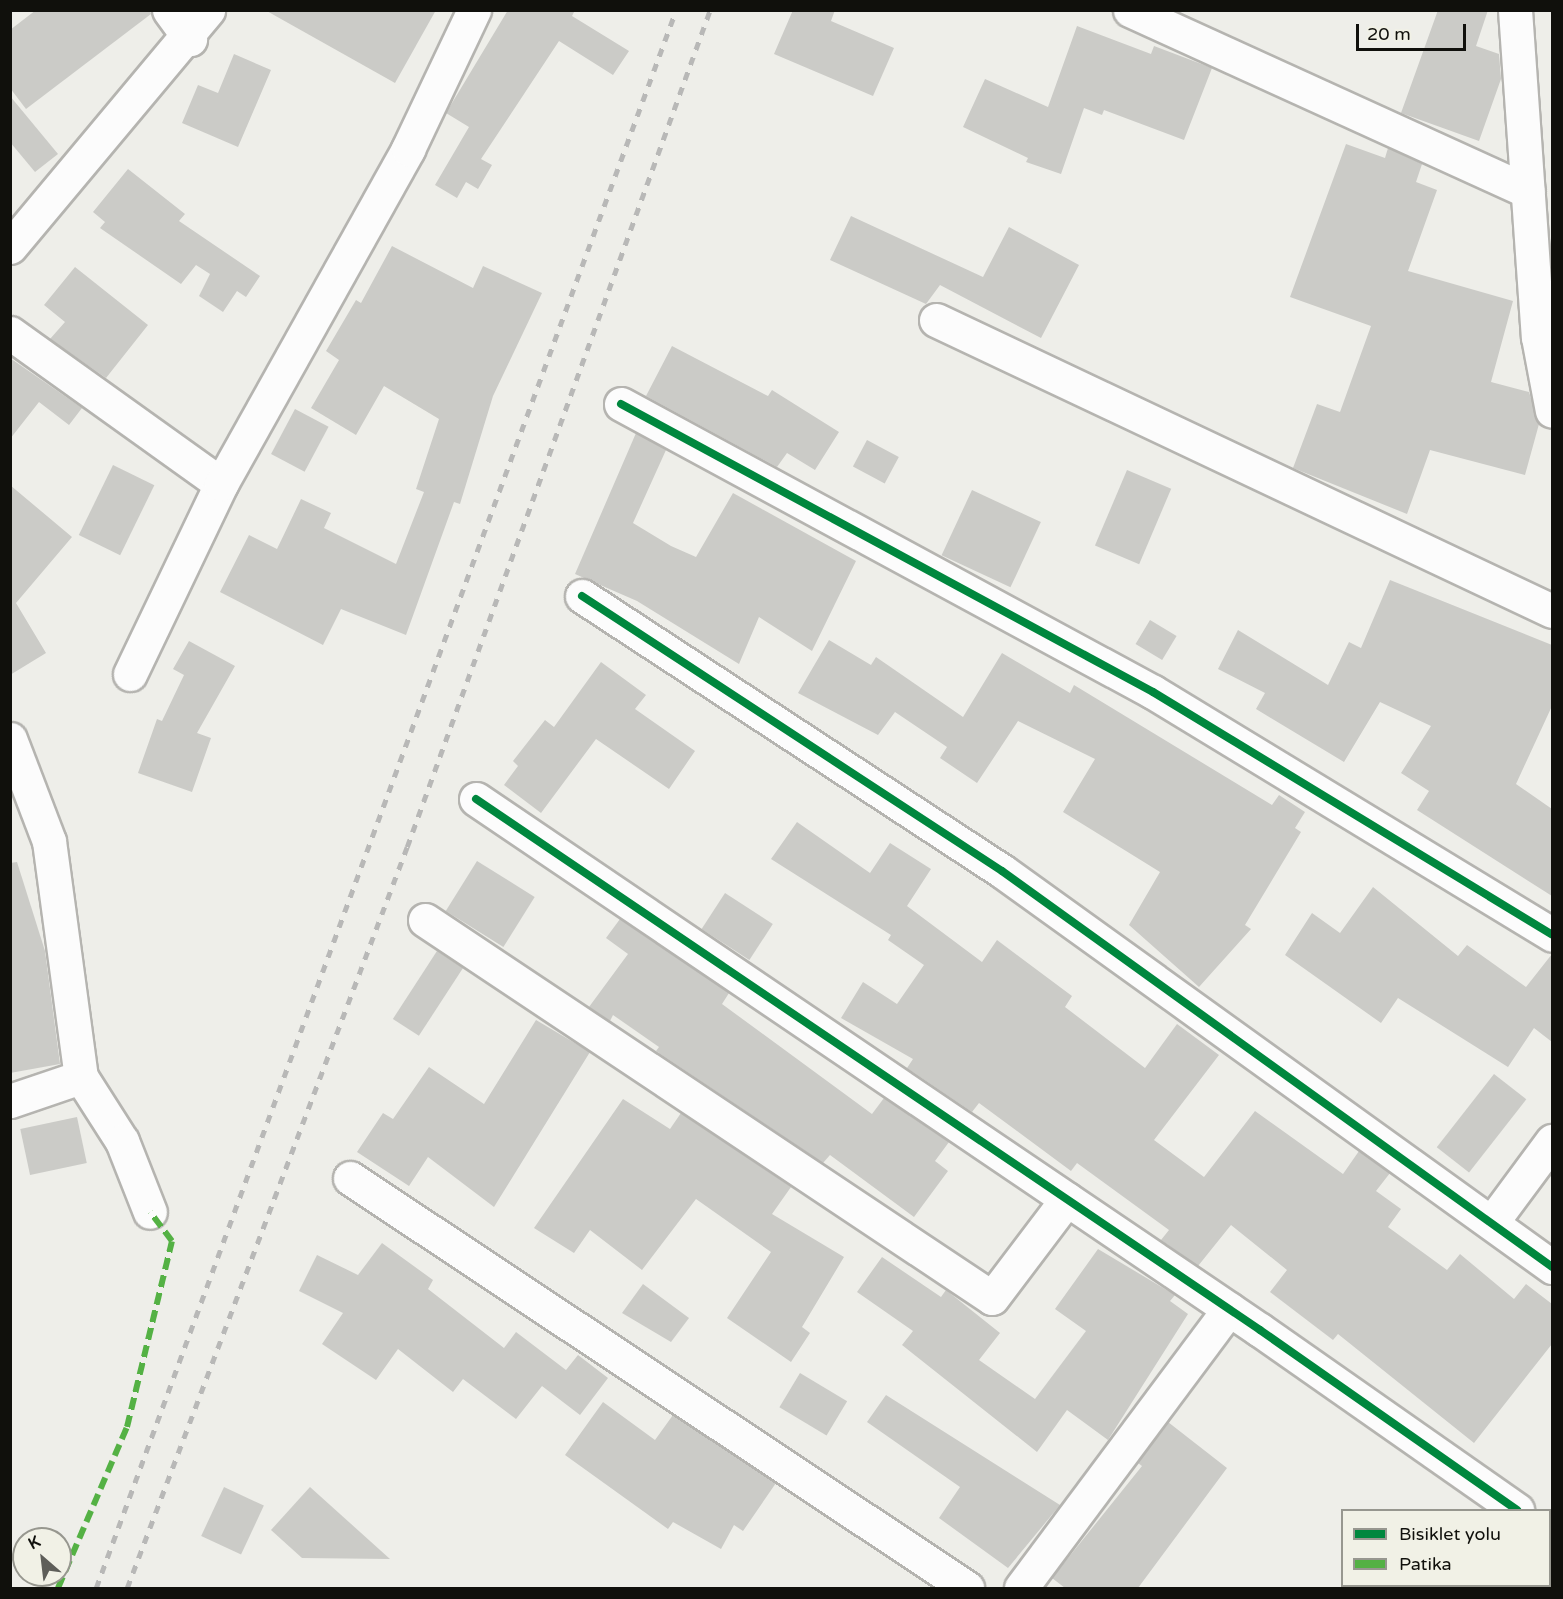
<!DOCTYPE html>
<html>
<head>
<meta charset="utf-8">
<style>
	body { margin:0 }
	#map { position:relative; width:1563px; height:1599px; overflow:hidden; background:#eeeee9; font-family:"Varela Round",sans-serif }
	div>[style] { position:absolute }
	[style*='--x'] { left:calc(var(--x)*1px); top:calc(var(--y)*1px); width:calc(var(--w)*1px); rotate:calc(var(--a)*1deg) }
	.building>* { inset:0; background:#cbcbc7; transform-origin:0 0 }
	.roads { filter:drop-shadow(2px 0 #b5b4b0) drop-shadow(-2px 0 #b5b4b0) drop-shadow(0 2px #b5b4b0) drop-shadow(0 -2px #b5b4b0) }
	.minor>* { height:33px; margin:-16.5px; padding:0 16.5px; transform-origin:16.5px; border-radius:16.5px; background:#fcfcfc }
	.tertiary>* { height:33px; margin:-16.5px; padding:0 16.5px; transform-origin:16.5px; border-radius:16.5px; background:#fcfcfc }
	.rail>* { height:4.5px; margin-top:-2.25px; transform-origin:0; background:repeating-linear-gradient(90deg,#b8b8b7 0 8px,transparent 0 16px) }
	.quiet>* { height:6px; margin-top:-3px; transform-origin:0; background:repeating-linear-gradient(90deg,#54b144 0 12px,transparent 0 18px) }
	.cycleway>* { height:8px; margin:-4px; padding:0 4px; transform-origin:4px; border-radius:4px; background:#00873e }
	span { translate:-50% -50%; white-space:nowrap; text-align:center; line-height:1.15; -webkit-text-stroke:6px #f1f1e6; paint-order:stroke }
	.frame { position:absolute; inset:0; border:12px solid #10100c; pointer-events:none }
	.legend { position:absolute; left:1341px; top:1509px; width:210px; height:78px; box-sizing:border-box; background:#f1f1e6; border:2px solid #97978f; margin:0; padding:8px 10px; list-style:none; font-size:18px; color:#10100c }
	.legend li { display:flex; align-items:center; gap:12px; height:30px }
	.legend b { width:30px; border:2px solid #97978f }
	.north { position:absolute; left:12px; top:1527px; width:60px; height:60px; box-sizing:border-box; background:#f1f1e6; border:2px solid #97978f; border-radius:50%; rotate:332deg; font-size:16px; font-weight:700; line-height:24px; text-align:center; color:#10100c }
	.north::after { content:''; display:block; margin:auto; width:21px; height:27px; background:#5e5e59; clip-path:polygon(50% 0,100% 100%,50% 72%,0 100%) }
	.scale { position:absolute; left:1356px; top:24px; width:110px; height:27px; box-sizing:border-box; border:3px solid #10100c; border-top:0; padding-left:8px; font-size:18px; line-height:21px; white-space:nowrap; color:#10100c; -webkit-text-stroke:4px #f1f1e6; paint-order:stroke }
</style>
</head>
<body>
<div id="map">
	<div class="building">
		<i style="clip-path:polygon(36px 10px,150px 10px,151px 14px,26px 109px,10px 88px,10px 30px)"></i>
		<i style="clip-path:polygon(265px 10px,436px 10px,395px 83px)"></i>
		<i style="clip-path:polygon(508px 10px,575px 10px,572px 16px,629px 51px,613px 75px,559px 41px,481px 159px,492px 165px,478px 189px,466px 182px,457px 198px,435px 185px,469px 127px,446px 113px)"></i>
		<i style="clip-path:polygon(793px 10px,835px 10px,831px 21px,894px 48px,873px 96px,774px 54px)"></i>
		<i style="clip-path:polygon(1438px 10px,1488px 10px,1476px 46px,1499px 54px,1501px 79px,1479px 141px,1401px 113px)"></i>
		<i style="clip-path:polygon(1077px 26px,1151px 54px,1154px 46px,1212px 68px,1184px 140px,1104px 110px,1102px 115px,1084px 108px,1061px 174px,1026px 162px,1028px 158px,963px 127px,985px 79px,1048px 107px)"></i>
		<i style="clip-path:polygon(234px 54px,271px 70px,238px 147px,182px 123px,198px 85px,218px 93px)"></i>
		<i style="clip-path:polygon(10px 96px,58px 154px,35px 172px,10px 142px)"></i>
		<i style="clip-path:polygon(1346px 144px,1385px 158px,1388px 148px,1422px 164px,1416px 182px,1437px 190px,1408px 271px,1513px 301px,1491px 382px,1529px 392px,1539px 424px,1525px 475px,1430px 450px,1407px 514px,1293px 468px,1317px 404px,1340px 412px,1371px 326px,1290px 297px)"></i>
		<i style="clip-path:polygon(128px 169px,185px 214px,179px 221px,260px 276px,246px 297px,237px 291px,223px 312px,199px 296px,210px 274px,196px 265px,181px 284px,100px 228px,105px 222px,93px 212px)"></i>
		<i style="clip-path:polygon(851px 216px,983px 277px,1009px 227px,1079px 265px,1041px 338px,940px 285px,926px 304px,830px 260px)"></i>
		<i style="clip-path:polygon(392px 246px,473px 288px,483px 266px,542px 293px,493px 396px,460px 504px,454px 502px,406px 635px,341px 609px,323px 645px,220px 592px,249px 535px,277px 549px,301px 499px,331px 513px,324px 528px,396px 564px,424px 492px,416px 489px,439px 419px,384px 386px,356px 435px,311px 408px,339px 360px,326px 351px,356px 300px,361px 303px)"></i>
		<i style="clip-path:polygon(75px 267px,148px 325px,106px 378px,50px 339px,65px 322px,44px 305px)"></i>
		<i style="clip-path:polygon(672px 346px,768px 396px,772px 390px,839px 432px,815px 470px,787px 453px,777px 467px,646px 396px)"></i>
		<i style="clip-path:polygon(10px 358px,82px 408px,69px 425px,39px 402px,10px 439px)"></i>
		<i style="left:295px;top:409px;width:38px;height:51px;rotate:28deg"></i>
		<i style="clip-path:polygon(636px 433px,666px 450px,633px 523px,671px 546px,696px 557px,733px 493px,856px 561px,812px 651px,759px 617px,739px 664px,637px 601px,575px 574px)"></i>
		<i style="left:867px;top:440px;width:36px;height:30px;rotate:28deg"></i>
		<i style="left:113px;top:465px;width:46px;height:78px;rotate:26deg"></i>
		<i style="left:1127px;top:470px;width:48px;height:82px;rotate:23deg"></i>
		<i style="clip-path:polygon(10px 485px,72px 537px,16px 603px,46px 653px,10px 675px)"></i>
		<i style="left:972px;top:490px;width:76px;height:72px;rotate:25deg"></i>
		<i style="clip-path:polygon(1390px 580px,1552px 645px,1552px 706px,1516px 784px,1552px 809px,1552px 896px,1417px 810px,1429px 791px,1401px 773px,1431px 726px,1380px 702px,1344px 762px,1256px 709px,1265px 693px,1218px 669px,1238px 630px,1328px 685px,1349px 642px,1361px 648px)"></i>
		<i style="left:1150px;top:620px;width:31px;height:28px;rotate:31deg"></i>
		<i style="clip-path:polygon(829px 640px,871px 665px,876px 657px,963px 717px,1002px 653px,1070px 693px,1074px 685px,1272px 805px,1279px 795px,1305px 812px,1295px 828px,1301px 832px,1245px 925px,1251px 929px,1199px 987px,1129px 925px,1160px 872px,1063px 812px,1095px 759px,1018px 721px,977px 783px,940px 758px,947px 747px,895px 712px,878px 735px,798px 693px)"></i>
		<i style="clip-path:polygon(189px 641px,235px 666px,197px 733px,211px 738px,192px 792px,138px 773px,157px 719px,162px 721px,184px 675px,173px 669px)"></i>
		<i style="clip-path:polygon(601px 662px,646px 695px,635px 709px,695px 751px,669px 789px,596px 739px,541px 813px,504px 785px,518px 766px,513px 761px,545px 720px,554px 727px)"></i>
		<i style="clip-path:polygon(797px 822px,870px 873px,890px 843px,931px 869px,907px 906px,982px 962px,997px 940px,1072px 996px,1065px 1007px,1145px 1068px,1177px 1024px,1219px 1055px,1154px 1140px,1204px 1177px,1255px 1111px,1343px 1174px,1359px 1151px,1390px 1173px,1376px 1191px,1401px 1209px,1388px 1227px,1447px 1270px,1460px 1254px,1514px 1299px,1526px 1284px,1552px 1304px,1552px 1344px,1474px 1443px,1338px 1334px,1333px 1340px,1270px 1292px,1287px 1270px,1231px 1225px,1198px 1266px,1161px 1240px,1169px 1230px,1077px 1163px,1071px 1171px,979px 1103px,972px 1112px,907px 1068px,913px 1059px,841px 1018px,863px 982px,897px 1004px,924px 965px,888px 940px,891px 935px,771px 859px)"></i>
		<i style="left:477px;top:861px;width:68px;height:59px;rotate:32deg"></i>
		<i style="clip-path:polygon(17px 862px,45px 951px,60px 1064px,10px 1073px,10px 863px)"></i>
		<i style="clip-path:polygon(1373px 887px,1458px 956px,1467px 945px,1526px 987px,1552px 954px,1552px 1042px,1534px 1028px,1508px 1067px,1398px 998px,1381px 1023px,1285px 955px,1312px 913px,1340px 933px)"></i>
		<i style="left:725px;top:893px;width:57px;height:43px;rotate:33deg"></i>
		<i style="clip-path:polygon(620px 919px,729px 993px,722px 1004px,872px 1114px,884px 1098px,949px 1142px,935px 1161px,948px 1171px,914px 1217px,830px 1155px,823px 1163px,656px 1051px,659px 1047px,613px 1015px,610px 1021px,589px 1007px,628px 954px,606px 938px)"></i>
		<i style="left:437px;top:951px;width:31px;height:81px;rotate:33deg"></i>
		<i style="clip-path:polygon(536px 1020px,590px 1052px,494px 1207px,428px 1157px,409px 1186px,357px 1152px,383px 1113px,393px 1119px,429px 1067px,484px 1104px)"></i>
		<i style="left:1494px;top:1074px;width:41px;height:93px;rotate:38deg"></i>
		<i style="clip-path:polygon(623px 1099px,670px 1129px,681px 1113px,791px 1187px,772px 1214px,844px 1257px,802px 1327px,810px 1333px,791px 1362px,727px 1318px,771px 1252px,696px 1199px,642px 1270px,590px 1230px,574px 1253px,534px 1228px)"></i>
		<i style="left:77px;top:1117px;width:47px;height:58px;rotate:78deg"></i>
		<i style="clip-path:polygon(382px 1243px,433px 1280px,428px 1289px,504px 1348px,516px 1332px,566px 1370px,578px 1355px,608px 1378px,580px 1415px,542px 1386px,516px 1419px,463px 1379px,453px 1392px,398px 1349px,376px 1380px,322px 1344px,343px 1313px,299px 1291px,317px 1255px,358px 1275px)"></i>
		<i style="clip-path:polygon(1098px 1249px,1175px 1295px,1170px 1301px,1188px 1314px,1108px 1440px,1067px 1410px,1037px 1452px,902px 1345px,913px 1331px,857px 1292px,882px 1257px,941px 1297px,946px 1290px,1000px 1333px,979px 1360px,1035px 1399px,1086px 1331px,1055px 1309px)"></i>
		<i style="clip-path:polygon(643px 1284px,689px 1318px,671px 1342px,622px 1313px)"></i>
		<i style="left:800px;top:1373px;width:55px;height:40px;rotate:31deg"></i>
		<i style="clip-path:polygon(886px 1395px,1060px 1505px,1008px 1568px,939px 1518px,960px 1487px,867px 1422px)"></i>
		<i style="clip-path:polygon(603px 1402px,655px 1440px,673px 1415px,776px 1483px,743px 1531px,734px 1525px,721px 1549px,673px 1522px,668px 1529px,565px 1455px)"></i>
		<i style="clip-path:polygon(1168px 1422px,1227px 1468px,1138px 1588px,1065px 1588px,1052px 1578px,1142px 1466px,1138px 1463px)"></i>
		<i style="left:224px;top:1487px;width:44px;height:54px;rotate:25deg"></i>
		<i style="clip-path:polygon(310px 1487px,390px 1559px,302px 1558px,271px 1530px)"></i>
	</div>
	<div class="roads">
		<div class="minor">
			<i style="--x:169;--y:10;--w:36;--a:54"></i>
			<i style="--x:1130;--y:10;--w:437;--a:24.5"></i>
			<i style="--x:10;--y:247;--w:309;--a:-50.1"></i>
			<i style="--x:936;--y:320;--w:681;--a:25.29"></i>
			<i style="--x:10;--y:333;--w:259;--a:35.6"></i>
			<i style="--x:621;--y:404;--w:605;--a:28.43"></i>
			<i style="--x:1153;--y:692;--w:467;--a:31.3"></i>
			<i style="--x:582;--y:596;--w:502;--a:33.22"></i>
			<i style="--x:1002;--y:871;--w:678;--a:35.75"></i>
			<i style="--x:130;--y:674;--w:211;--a:-64.4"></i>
			<i style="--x:221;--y:484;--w:384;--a:-60.8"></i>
			<i style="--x:408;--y:149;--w:154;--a:-64.6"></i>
			<i style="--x:10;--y:739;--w:109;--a:69.1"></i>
			<i style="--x:49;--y:841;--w:238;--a:82.3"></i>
			<i style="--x:476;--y:799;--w:947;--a:34.11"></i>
			<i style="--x:1260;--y:1330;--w:314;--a:35"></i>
			<i style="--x:425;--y:920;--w:681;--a:33.69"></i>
			<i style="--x:992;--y:1298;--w:124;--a:-52.9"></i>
			<i style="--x:10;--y:1101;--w:75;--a:-18.7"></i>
			<i style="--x:81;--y:1077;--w:76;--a:57.4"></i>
			<i style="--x:122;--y:1141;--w:76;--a:68.5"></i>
			<i style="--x:350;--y:1178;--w:741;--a:33.6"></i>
			<i style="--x:1492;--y:1222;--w:101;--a:-53.5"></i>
			<i style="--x:1550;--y:1533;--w:3;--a:45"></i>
			<i style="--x:1021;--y:1588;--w:348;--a:-53.3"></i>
		</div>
		<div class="tertiary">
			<i style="--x:1515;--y:10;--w:328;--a:86"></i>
			<i style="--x:1538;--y:337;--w:75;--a:79.3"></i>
		</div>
	</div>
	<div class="rail">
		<i style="--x:96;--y:1588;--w:1681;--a:-69.82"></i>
		<i style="--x:127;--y:1588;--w:792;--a:-69.3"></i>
		<i style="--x:407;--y:847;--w:890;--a:-70.1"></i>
	</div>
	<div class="quiet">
		<i style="--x:58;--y:1588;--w:175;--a:-66.8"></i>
		<i style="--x:127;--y:1427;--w:191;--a:-76.4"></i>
		<i style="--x:172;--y:1241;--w:36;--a:-127"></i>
	</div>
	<div class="cycleway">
		<i style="--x:621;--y:404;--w:605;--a:28.43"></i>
		<i style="--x:1153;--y:692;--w:467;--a:31.3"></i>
		<i style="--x:582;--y:596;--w:502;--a:33.22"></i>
		<i style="--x:1002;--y:871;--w:678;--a:35.75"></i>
		<i style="--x:476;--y:799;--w:947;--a:34.11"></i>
		<i style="--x:1260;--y:1330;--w:314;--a:35"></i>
	</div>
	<div class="frame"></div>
	<ul class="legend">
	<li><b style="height:8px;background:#00873e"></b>Bisiklet yolu</li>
	<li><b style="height:8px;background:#54b144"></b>Patika</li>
	</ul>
	<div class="north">K</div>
	<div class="scale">20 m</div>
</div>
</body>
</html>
